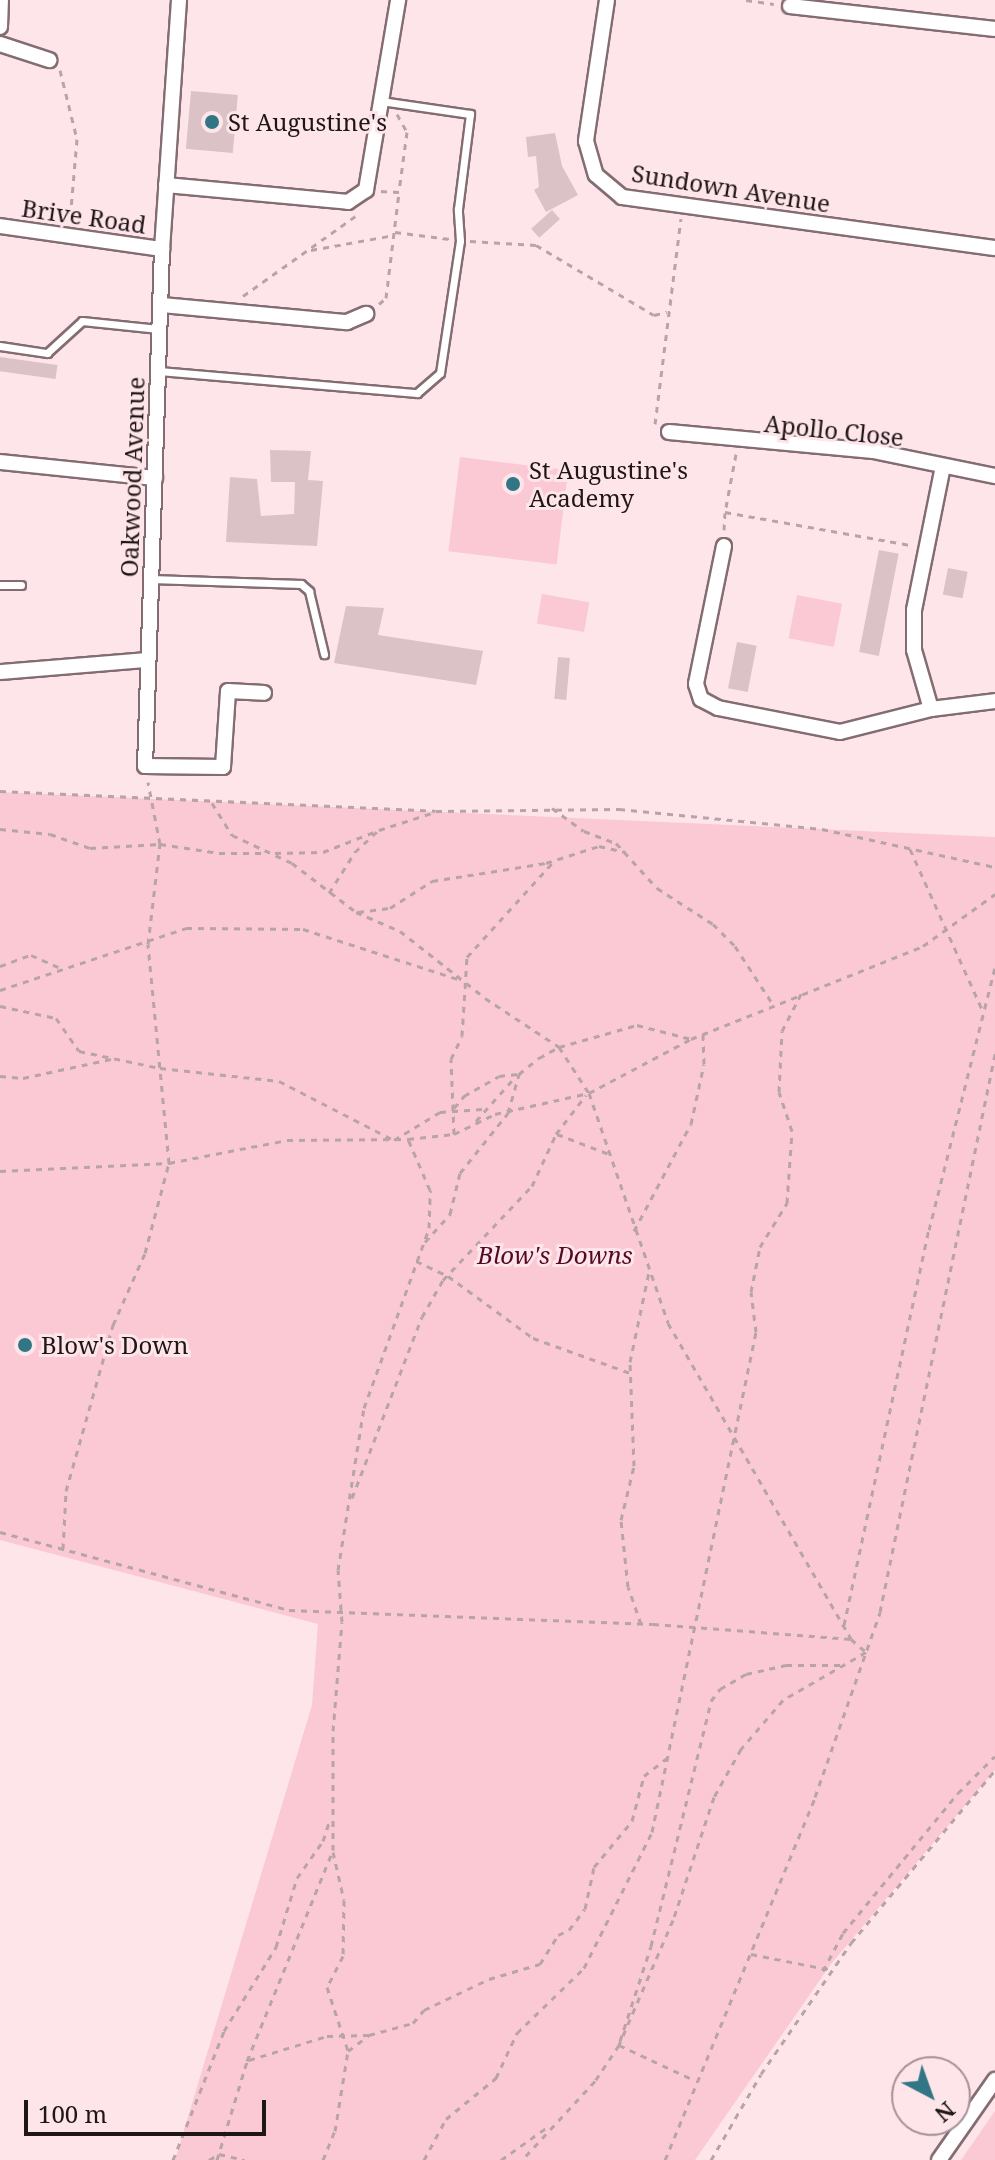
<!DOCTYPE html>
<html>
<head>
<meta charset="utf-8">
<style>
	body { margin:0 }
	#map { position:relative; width:995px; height:2160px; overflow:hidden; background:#fee5ea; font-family:"Noto Serif",serif }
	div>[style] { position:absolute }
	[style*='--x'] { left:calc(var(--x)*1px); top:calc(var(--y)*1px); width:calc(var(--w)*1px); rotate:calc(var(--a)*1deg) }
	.green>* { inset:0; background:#fac9d4; transform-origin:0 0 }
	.building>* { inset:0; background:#dac2c6; transform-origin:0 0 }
	.path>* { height:3px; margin-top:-1.5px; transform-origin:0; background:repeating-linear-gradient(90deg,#b8a4a8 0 6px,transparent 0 12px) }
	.roads { filter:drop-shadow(2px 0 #836d72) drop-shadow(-2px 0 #836d72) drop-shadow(0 2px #836d72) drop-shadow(0 -2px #836d72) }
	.service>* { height:7px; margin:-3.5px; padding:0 3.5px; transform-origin:3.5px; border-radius:3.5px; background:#fff }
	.minor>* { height:14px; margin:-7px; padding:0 7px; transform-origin:7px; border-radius:7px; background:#fff }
	.dots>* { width:22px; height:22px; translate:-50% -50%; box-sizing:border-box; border:4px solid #fee5ea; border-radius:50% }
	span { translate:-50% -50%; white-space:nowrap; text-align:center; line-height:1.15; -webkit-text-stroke:6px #fee5ea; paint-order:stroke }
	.poi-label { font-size:24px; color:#1f1618 }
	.left { translate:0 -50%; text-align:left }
	.street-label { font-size:24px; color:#1f1618 }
	.park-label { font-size:24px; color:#530826; font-style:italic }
	.north { position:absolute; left:891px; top:2056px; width:80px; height:80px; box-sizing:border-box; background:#fee5ea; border:2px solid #a59296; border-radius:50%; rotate:139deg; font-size:22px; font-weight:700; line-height:32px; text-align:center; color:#1f1618 }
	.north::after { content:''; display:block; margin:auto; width:28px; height:36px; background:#327685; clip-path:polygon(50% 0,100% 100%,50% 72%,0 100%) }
	.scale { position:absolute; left:24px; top:2100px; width:242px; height:36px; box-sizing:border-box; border:4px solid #1f1618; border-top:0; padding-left:10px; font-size:24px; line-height:28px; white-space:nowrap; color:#1f1618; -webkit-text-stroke:6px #fee5ea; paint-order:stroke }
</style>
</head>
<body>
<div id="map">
	<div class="green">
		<i style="left:460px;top:457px;width:109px;height:95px;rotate:7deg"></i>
		<i style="left:542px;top:594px;width:48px;height:30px;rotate:10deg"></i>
		<i style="left:797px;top:595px;width:46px;height:44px;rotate:11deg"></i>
		<i style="clip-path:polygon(0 792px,995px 837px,995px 1770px,831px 1964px,695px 2160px,175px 2160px,312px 1705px,318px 1624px,0 1540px)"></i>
		<i style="clip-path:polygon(995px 2111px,995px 2160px,961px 2160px)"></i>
	</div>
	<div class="building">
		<i style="left:191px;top:91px;width:47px;height:58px;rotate:5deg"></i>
		<i style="clip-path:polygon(555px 133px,562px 166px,578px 195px,546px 212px,534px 190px,539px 187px,536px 156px,528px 157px,526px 137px)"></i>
		<i style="left:552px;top:210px;width:12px;height:28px;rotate:48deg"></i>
		<i style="left:0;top:357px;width:58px;height:14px;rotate:8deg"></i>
		<i style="clip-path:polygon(270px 450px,311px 451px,308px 480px,323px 481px,317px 546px,226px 542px,230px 477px,257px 479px,261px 516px,294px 514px,295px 482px,271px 482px)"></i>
		<i style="left:879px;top:550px;width:20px;height:104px;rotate:11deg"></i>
		<i style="left:948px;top:568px;width:20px;height:27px;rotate:11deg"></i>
		<i style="clip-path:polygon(346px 606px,384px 608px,378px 635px,483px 651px,476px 685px,334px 663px)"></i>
		<i style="left:737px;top:642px;width:20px;height:47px;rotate:11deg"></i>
		<i style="left:558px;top:657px;width:12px;height:42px;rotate:5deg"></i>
	</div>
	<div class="path">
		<i style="--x:746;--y:0;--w:28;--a:8"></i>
		<i style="--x:60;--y:70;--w:71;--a:76.2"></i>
		<i style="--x:77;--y:139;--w:81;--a:94.9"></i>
		<i style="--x:397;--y:114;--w:21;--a:61"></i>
		<i style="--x:407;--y:132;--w:60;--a:97.7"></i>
		<i style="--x:395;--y:232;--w:55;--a:7.3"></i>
		<i style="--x:470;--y:241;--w:66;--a:3.5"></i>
		<i style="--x:536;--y:245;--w:137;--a:30.7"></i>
		<i style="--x:654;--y:315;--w:13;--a:-13"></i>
		<i style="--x:311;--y:250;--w:84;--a:-10.2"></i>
		<i style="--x:243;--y:296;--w:140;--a:-35.4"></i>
		<i style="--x:379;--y:304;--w:9;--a:-41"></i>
		<i style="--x:386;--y:298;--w:107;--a:-83"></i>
		<i style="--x:399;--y:192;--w:20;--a:-177"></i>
		<i style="--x:655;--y:424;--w:207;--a:-82.8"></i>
		<i style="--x:736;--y:454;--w:59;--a:100.7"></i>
		<i style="--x:725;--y:512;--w:188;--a:10.1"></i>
		<i style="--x:724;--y:530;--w:17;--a:-87"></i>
		<i style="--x:0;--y:791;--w:436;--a:2.6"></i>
		<i style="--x:436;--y:811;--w:183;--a:-0.6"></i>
		<i style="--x:619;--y:809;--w:204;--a:5.6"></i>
		<i style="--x:822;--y:829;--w:177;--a:12.4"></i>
		<i style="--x:212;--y:803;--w:38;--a:58"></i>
		<i style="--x:232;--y:835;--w:66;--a:25"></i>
		<i style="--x:292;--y:863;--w:81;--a:37.4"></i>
		<i style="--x:356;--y:912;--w:48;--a:23.4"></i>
		<i style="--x:400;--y:931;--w:108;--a:38.2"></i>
		<i style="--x:485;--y:998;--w:89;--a:33.5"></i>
		<i style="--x:559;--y:1047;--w:55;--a:56.9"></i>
		<i style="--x:589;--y:1093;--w:243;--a:71"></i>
		<i style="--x:668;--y:1323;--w:365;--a:59.9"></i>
		<i style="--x:851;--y:1639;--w:20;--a:41"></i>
		<i style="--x:866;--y:1652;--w:96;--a:150"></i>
		<i style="--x:783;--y:1700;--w:65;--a:130.6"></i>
		<i style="--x:741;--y:1749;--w:55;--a:119.4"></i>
		<i style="--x:714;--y:1797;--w:130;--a:108.4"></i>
		<i style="--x:673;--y:1920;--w:136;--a:113.4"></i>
		<i style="--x:619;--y:2045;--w:43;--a:123.7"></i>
		<i style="--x:595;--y:2081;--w:108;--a:132.7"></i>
		<i style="--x:552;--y:808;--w:39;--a:36"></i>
		<i style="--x:584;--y:831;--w:34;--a:21"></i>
		<i style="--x:616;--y:843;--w:61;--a:47.7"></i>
		<i style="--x:657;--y:888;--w:67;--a:32.7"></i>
		<i style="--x:713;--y:924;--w:31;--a:45"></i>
		<i style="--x:735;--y:946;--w:72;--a:57"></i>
		<i style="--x:0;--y:829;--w:50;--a:5.7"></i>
		<i style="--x:50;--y:834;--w:42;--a:19.3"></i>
		<i style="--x:90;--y:848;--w:70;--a:-3.3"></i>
		<i style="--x:160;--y:844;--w:60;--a:8.7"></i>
		<i style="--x:219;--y:853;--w:48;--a:0"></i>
		<i style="--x:910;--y:849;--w:175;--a:65.8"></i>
		<i style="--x:275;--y:853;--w:48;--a:-1.2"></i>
		<i style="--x:323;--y:852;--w:60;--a:-21.4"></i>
		<i style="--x:329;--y:893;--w:49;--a:-57.6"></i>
		<i style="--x:355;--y:852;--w:33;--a:-43"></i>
		<i style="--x:379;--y:830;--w:56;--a:-17.8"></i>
		<i style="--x:358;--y:912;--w:32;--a:-7"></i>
		<i style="--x:390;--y:908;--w:50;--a:-32.7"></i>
		<i style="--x:432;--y:881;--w:115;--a:-9"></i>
		<i style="--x:546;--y:863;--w:56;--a:-17.8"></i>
		<i style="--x:599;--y:846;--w:27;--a:13"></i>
		<i style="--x:0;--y:966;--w:33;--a:-20"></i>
		<i style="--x:31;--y:955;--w:35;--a:24"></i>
		<i style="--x:0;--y:990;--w:196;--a:-18.4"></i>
		<i style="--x:186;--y:928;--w:117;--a:0.5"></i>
		<i style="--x:303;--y:929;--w:163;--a:17.9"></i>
		<i style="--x:0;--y:1006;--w:57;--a:12.1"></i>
		<i style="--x:56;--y:1018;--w:40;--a:55.1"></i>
		<i style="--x:79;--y:1051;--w:83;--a:11.9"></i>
		<i style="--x:160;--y:1068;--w:120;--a:6.2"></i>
		<i style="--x:279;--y:1081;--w:129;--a:27.2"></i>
		<i style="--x:394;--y:1140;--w:54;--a:-31.3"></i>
		<i style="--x:440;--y:1112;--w:42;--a:-4.1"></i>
		<i style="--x:0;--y:1076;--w:23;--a:5"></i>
		<i style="--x:23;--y:1078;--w:90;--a:-12.2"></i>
		<i style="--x:454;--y:1108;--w:16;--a:-50"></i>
		<i style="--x:464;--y:1096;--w:40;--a:-29.7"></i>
		<i style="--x:499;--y:1076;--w:20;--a:-6"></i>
		<i style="--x:476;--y:1121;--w:60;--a:-48.4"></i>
		<i style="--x:454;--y:1134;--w:75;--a:-92.3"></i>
		<i style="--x:451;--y:1059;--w:25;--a:-64"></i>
		<i style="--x:462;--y:1036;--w:79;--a:-86.4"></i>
		<i style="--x:467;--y:957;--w:130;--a:-47.8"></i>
		<i style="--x:557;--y:1134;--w:56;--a:21"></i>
		<i style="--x:0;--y:1171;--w:169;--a:-2.7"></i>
		<i style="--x:169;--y:1163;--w:120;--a:-11"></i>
		<i style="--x:287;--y:1140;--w:121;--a:-0.5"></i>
		<i style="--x:634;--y:1231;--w:121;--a:-62"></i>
		<i style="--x:691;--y:1124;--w:61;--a:-77.8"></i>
		<i style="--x:704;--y:1064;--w:29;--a:-92"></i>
		<i style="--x:425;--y:1242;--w:38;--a:-48"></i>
		<i style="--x:450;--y:1214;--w:42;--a:-76.3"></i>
		<i style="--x:460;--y:1173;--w:77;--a:-51.3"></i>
		<i style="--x:508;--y:1113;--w:41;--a:-74.2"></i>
		<i style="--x:519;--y:1074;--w:26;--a:-39"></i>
		<i style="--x:539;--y:1058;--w:23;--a:-29"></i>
		<i style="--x:559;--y:1047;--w:81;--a:-15.8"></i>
		<i style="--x:637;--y:1025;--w:56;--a:14.5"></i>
		<i style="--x:416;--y:1261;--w:35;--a:25"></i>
		<i style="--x:448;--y:1276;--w:105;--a:36.1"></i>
		<i style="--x:533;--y:1338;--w:103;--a:19.8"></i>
		<i style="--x:352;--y:1498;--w:194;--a:-68.9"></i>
		<i style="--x:422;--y:1317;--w:43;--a:-60.4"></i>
		<i style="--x:443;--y:1280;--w:129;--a:-46.6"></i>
		<i style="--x:532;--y:1186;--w:57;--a:-65.2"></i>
		<i style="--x:556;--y:1134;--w:49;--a:-52.4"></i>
		<i style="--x:0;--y:1532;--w:299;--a:15.1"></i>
		<i style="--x:289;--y:1610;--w:364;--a:2.2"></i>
		<i style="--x:653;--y:1624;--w:199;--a:4.3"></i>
		<i style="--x:63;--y:1549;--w:58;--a:-87"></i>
		<i style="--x:66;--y:1491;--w:173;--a:-74.2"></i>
		<i style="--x:113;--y:1325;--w:79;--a:-66"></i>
		<i style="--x:145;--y:1253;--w:93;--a:-75.1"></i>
		<i style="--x:169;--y:1163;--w:220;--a:-95.5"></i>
		<i style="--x:148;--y:944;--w:101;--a:-83.2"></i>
		<i style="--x:160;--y:844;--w:63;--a:-101"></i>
		<i style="--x:641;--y:1624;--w:39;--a:-109"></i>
		<i style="--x:628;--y:1587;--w:67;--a:-96"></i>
		<i style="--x:621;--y:1520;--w:56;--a:-76.5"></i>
		<i style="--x:634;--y:1466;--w:104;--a:-92.2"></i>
		<i style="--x:630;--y:1362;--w:92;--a:-78.1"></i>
		<i style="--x:844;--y:1625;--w:404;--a:-77.9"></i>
		<i style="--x:929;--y:1230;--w:271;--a:-75.9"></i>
		<i style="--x:333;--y:1852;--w:49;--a:77.1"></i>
		<i style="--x:344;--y:1900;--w:56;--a:91"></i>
		<i style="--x:343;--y:1956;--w:35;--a:117"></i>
		<i style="--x:327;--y:1987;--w:67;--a:71.8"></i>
		<i style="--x:751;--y:1954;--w:83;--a:11.2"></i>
		<i style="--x:823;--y:1971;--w:43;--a:-62.2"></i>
		<i style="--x:843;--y:1933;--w:181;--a:-50.6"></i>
		<i style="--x:958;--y:1793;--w:52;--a:-45"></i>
		<i style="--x:620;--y:2041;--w:100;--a:-71.9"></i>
		<i style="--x:651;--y:1946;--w:252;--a:-76.2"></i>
		<i style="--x:711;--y:1701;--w:15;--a:-53"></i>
		<i style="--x:720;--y:1689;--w:30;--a:-30"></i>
		<i style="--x:746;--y:1674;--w:41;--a:-12.7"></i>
		<i style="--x:786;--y:1665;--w:57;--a:0"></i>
		<i style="--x:619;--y:2045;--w:83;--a:25"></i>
		<i style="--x:249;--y:2060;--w:82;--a:-17.1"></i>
		<i style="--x:327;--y:2036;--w:42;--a:-1.4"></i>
		<i style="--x:173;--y:2160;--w:139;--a:-68.4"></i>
		<i style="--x:224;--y:2031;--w:99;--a:-58.2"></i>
		<i style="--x:276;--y:1947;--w:72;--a:-73.1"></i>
		<i style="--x:297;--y:1878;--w:45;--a:-54.9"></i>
		<i style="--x:323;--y:1841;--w:20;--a:-72"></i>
		<i style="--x:209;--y:2160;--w:12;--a:-31"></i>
		<i style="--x:219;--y:2154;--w:26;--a:13"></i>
		<i style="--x:217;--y:2160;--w:103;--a:-73.1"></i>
		<i style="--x:247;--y:2061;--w:228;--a:-67.8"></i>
		<i style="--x:333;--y:1850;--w:119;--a:-90"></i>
		<i style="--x:333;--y:1731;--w:109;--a:-85.3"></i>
		<i style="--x:342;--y:1622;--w:52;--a:-94.4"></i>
		<i style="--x:338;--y:1570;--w:164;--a:-80.9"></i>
		<i style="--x:364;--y:1408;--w:191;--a:-70.1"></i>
		<i style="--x:429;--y:1228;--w:38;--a:-88"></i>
		<i style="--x:430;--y:1190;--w:56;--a:-113.3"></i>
		<i style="--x:408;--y:1139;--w:46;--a:-6.2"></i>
		<i style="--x:454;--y:1134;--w:46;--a:-26"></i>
		<i style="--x:495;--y:1114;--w:96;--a:-12.6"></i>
		<i style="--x:589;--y:1093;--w:115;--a:-27.9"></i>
		<i style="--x:691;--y:1039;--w:250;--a:-21.8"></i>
		<i style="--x:923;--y:946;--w:89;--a:-35.8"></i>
		<i style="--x:323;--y:2160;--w:31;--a:-68"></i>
		<i style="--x:335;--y:2131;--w:81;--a:-80.8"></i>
		<i style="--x:348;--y:2051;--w:26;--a:-37"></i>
		<i style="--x:369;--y:2035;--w:46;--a:-15.3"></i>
		<i style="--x:413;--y:2023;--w:17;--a:-50"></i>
		<i style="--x:424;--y:2010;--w:72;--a:-25.5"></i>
		<i style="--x:489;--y:1979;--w:53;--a:-16.4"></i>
		<i style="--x:540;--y:1964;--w:34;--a:-58"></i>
		<i style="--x:558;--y:1935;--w:12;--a:-24"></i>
		<i style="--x:569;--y:1930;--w:26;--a:-53"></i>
		<i style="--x:585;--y:1909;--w:43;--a:-77.9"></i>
		<i style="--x:594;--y:1867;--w:60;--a:-50.4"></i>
		<i style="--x:632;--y:1821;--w:47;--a:-75.1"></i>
		<i style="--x:644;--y:1776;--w:29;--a:-38"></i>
		<i style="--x:424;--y:2160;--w:47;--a:-61.8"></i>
		<i style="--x:446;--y:2119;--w:65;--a:-39.4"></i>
		<i style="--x:496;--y:2078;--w:50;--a:-65"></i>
		<i style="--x:517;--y:2033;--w:93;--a:-44.1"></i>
		<i style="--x:584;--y:1968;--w:152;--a:-63.4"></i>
		<i style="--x:652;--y:1832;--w:511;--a:-78.25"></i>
		<i style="--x:756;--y:1332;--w:40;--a:-97.1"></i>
		<i style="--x:751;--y:1292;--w:46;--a:-78.7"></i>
		<i style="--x:760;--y:1247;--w:52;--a:-58.5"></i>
		<i style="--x:787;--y:1203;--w:72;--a:-86"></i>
		<i style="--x:792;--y:1131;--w:41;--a:-108.4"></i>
		<i style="--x:779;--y:1092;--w:61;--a:-87.2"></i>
		<i style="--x:782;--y:1031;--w:42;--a:-62.8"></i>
		<i style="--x:501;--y:2160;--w:55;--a:-35.4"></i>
		<i style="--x:665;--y:2160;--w:393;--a:-67.5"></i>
		<i style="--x:815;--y:1797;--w:196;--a:-70.6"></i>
		<i style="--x:880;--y:1612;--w:570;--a:-78.35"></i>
		<i style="--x:711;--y:2160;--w:99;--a:-59.8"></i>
		<i style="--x:761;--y:2074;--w:159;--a:-55.5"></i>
		<i style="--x:851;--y:1943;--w:225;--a:-50.2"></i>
	</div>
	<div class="roads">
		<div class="service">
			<i style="--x:0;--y:346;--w:48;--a:8.5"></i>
			<i style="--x:47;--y:353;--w:47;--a:-42.4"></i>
			<i style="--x:82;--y:321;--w:77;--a:5.9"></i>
			<i style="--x:159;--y:371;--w:259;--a:4.9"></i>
			<i style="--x:417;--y:393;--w:30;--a:-41"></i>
			<i style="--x:440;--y:373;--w:134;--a:-81.4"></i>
			<i style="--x:460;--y:241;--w:32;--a:-94"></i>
			<i style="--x:458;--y:209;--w:96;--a:-82.8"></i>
			<i style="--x:470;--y:114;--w:90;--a:-171.7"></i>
			<i style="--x:151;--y:579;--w:150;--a:1.9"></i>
			<i style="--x:301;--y:584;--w:11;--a:41"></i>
			<i style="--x:309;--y:591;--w:65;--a:76.6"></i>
			<i style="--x:0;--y:585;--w:21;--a:0"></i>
		</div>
		<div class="minor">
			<i style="--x:179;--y:0;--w:250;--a:93.9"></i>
			<i style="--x:162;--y:249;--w:517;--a:91.88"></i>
			<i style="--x:145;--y:766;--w:78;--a:0.7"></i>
			<i style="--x:223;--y:767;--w:76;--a:-86.2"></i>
			<i style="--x:228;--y:691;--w:36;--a:3"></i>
			<i style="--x:607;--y:0;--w:143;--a:98.5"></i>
			<i style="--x:586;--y:141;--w:35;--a:74"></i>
			<i style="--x:596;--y:175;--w:34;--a:40"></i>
			<i style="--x:622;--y:197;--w:376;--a:7.8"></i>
			<i style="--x:790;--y:6;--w:206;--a:6.4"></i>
			<i style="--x:0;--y:27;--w:27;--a:-88"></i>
			<i style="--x:0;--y:44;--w:52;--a:18.1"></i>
			<i style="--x:166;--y:185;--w:183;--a:5.3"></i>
			<i style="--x:348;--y:202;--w:22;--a:-34"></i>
			<i style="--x:366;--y:190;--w:193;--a:-80.4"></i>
			<i style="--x:0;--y:226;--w:164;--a:8.1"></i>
			<i style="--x:162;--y:305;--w:186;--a:5.3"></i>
			<i style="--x:347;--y:322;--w:21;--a:-23"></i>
			<i style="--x:669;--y:432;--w:205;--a:5.3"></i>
			<i style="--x:873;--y:451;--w:125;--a:11.6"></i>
			<i style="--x:0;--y:462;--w:156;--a:5.9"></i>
			<i style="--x:724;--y:546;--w:141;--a:101.5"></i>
			<i style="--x:696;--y:684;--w:16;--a:72"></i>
			<i style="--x:701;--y:699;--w:19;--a:28"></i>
			<i style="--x:718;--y:708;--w:124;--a:11.1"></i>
			<i style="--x:840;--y:732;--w:94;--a:-14.2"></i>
			<i style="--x:931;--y:709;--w:64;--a:-7.1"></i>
			<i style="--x:0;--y:672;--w:147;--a:-4.7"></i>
			<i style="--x:931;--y:709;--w:61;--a:-106.1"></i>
			<i style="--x:914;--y:650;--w:40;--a:-90"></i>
			<i style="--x:914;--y:610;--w:147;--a:-78.6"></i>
			<i style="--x:939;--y:2160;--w:98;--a:-55"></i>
		</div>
	</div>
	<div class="dots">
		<i style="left:212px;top:122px;background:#327685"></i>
		<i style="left:513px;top:484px;background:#327685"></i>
		<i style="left:25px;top:1345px;background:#327685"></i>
	</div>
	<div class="poi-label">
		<span class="left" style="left:228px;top:122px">St Augustine's</span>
		<span class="left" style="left:529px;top:484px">St Augustine's<br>Academy</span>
		<span class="left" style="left:41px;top:1345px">Blow's Down</span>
	</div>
	<div class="street-label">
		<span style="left:731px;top:188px;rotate:9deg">Sundown Avenue</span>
		<span style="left:84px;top:216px;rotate:8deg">Brive Road</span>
		<span style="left:834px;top:430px;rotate:6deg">Apollo Close</span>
		<span style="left:132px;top:477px;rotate:-88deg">Oakwood Avenue</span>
	</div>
	<div class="park-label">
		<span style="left:555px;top:1255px">Blow's Downs</span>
	</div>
	<div class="north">N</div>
	<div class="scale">100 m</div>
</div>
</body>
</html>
